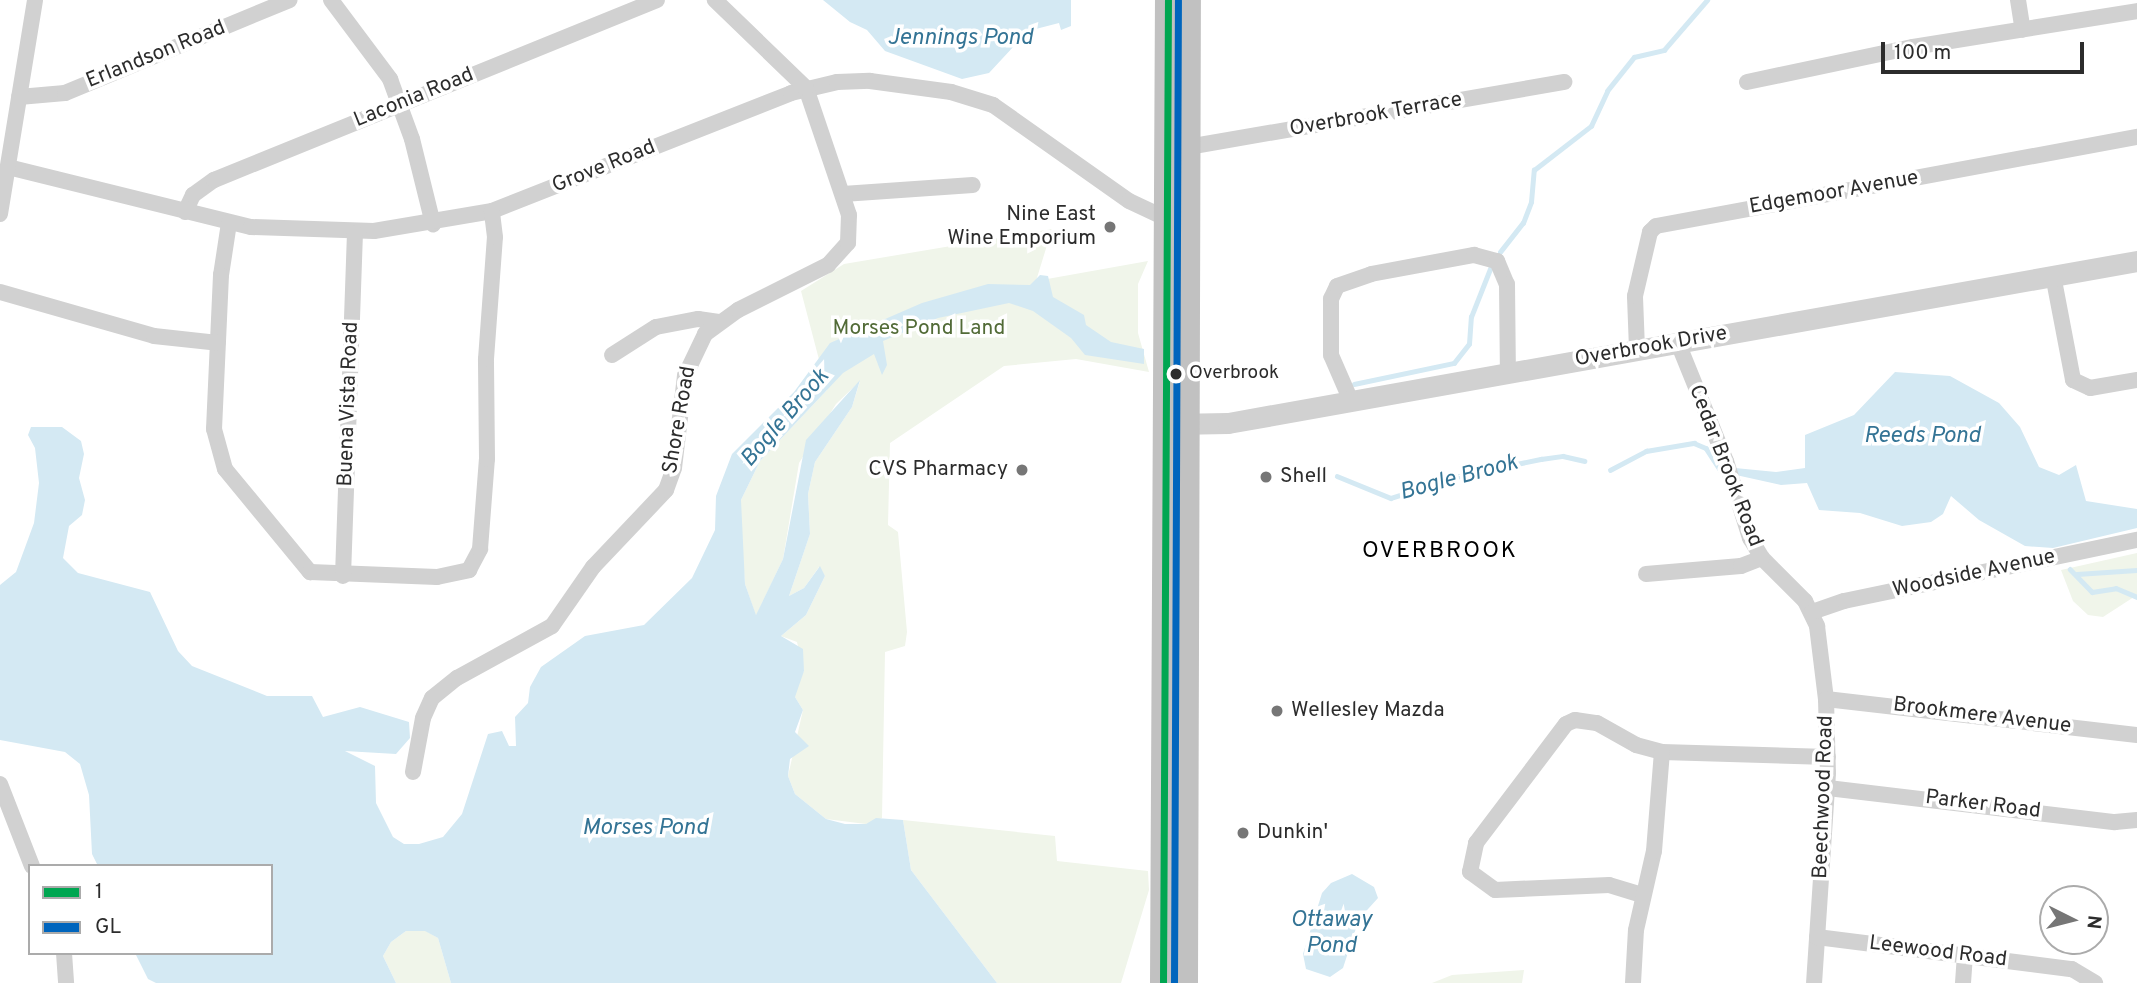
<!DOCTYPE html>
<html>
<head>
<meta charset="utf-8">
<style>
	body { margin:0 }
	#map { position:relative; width:2137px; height:983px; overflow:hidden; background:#fff; font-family:Overpass,sans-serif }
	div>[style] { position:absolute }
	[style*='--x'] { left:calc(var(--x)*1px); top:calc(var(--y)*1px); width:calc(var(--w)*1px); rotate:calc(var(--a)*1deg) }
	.green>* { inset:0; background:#f0f5ea }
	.water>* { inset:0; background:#d4e9f3 }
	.stream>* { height:4.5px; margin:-2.25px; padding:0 2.25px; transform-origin:2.25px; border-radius:2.25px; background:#d4e9f3 }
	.minor>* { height:16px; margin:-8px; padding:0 8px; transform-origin:8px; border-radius:8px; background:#d1d1d1 }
	.tertiary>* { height:21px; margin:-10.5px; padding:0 10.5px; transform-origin:10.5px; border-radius:10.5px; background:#d1d1d1 }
	.trunk>* { height:26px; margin:-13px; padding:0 13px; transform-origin:13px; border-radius:13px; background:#c1c1c1 }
	.bus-1>* { height:7px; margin:-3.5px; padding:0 3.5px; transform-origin:3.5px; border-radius:3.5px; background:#00a651 }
	.bus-2>* { height:7px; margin:-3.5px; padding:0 3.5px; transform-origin:3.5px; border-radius:3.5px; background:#0065bd }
	.dots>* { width:19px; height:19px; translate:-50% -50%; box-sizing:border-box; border:4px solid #fff; border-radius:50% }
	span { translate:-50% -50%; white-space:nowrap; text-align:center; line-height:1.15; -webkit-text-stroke:7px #fff; paint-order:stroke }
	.bus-label { font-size:19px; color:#2c2c2c }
	.left { translate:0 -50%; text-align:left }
	.street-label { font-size:21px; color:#2c2c2c }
	.poi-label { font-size:21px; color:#2c2c2c }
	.right { translate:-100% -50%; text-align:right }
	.park-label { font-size:21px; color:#526b37 }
	.water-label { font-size:23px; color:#347495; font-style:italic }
	.neighbourhood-label { font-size:23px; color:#000; letter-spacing:2px }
	.legend { position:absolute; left:28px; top:864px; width:245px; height:91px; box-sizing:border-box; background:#fff; border:2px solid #ababab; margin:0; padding:9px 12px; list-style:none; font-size:21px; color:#2c2c2c }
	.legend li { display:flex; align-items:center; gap:14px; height:35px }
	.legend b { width:35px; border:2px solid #ababab }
	.north { position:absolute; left:2039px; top:885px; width:70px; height:70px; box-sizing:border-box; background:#fff; border:2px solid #ababab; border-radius:50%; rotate:96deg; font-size:19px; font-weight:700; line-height:28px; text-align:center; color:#2c2c2c }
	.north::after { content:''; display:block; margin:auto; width:24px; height:32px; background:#767676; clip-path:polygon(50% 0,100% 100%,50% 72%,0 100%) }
	.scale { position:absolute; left:1881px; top:42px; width:203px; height:32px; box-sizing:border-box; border:4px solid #2c2c2c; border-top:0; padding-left:9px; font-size:21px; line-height:24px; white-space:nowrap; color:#2c2c2c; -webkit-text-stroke:5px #fff; paint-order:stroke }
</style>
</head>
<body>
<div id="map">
	<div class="green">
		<i style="clip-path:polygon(1052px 229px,1036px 281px,1148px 261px,1138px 284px,1138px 333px,1149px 372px,1076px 359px,1004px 366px,890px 443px,888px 525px,898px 532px,907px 632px,905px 646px,885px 652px,882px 818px,866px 824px,826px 819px,795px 794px,788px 776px,803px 710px,795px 697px,795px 687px,804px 671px,797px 642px,781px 636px,806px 615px,825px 576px,819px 567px,804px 588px,789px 596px,810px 534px,808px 494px,815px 462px,852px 407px,860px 381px,836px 404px,799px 463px,783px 559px,756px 616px,745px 584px,740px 518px,741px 500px,760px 461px,827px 390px,801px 291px,844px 264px)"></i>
		<i style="clip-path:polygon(2137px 553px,2137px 595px,2103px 617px,2088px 615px,2073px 601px,2061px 570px)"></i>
		<i style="clip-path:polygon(903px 820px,1055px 836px,1057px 861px,1148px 871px,1149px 890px,1121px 983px,997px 983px,911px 870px)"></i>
		<i style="clip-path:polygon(406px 931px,426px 931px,438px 938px,451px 983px,396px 983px,383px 956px,391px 942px)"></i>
		<i style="clip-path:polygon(1524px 970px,1522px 983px,1432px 983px,1452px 975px)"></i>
	</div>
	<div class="water">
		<i style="clip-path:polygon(823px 0,1071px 0,1071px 26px,1061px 30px,1059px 23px,1028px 31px,989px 73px,962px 79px,885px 51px,867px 30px,850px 22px)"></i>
		<i style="clip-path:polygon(1040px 275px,1048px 276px,1053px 297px,1084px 315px,1086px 325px,1111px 342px,1144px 349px,1144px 364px,1085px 355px,1071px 338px,1033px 311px,1009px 303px,938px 318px,883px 341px,887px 365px,882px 375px,874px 354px,843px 373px,760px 461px,741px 500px,745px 584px,756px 615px,783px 559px,806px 440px,860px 380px,852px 407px,815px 462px,808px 494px,810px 534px,789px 596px,804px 588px,820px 566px,825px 576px,806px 615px,781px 636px,803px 649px,804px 671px,795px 697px,803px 710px,795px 732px,809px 746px,790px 759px,788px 776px,795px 794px,826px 819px,845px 824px,866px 824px,876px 818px,903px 820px,911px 870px,997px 983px,451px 983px,438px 938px,425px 931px,406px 931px,391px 942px,383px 956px,396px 983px,156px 983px,148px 979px,135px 953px,271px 953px,271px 866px,98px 866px,92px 854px,89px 795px,80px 764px,65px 752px,0 740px,0 585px,16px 572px,34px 523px,39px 483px,35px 448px,28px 435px,31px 427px,62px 427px,81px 441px,84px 454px,79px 478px,85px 500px,82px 515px,69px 526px,63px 558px,78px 573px,150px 592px,178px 651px,192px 666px,267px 696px,312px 696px,323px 717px,360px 707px,409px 722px,410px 738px,396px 754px,345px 751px,375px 766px,376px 803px,393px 837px,404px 844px,419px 844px,443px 837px,462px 814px,488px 734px,502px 731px,509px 746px,516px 746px,515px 717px,528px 703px,530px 687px,541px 667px,585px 636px,644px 625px,692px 578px,715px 530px,716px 496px,732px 454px,794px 392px,830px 343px,922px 303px,988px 284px,1030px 285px)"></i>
		<i style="clip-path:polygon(1895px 372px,1950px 376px,1999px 403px,2020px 427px,2039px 467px,2059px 475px,2076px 465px,2086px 501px,2137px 509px,2137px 528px,2053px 548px,2025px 546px,1979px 520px,1951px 496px,1943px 514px,1931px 522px,1902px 526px,1860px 513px,1819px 510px,1807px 483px,1781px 485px,1736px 475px,1735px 468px,1776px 472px,1805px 468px,1805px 435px,1854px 415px)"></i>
		<i style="clip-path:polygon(1352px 874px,1374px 887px,1378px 898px,1359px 919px,1343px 968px,1330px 977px,1306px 969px,1303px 954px,1322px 893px,1331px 883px)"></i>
	</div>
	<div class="stream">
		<i style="--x:1500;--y:252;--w:37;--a:-52"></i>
		<i style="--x:1523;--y:223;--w:22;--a:-69"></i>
		<i style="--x:1531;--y:202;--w:32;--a:-85"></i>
		<i style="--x:1534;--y:170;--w:72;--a:-37.7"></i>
		<i style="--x:1591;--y:126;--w:38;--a:-65"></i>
		<i style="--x:1607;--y:91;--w:43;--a:-51.5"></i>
		<i style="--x:1634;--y:57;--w:31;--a:-13"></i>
		<i style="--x:1664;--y:50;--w:66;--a:-49.3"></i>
		<i style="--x:1354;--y:384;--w:102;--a:-11.9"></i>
		<i style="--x:1454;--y:363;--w:24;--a:-52"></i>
		<i style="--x:1469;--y:344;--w:27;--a:-86"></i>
		<i style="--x:1471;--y:317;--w:52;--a:-68.4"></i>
		<i style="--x:1610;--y:470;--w:41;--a:-27.8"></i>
		<i style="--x:1646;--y:451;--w:49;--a:-9.5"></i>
		<i style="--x:1694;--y:443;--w:13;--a:23"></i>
		<i style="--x:1706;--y:448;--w:27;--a:57"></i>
		<i style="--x:1337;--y:476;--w:58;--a:22.2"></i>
		<i style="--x:1391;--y:498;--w:76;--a:-17.7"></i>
		<i style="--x:1463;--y:475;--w:80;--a:-11.6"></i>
		<i style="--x:1541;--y:459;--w:22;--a:-8"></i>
		<i style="--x:1563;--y:456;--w:22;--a:13"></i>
		<i style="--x:2070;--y:569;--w:32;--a:46"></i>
		<i style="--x:2092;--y:592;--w:24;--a:-9"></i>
		<i style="--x:2116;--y:588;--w:23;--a:23"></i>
		<i style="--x:2077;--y:574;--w:60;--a:-3.8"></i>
	</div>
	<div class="minor">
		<i style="--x:331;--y:0;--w:99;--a:53.2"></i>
		<i style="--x:390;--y:79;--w:64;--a:69.9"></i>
		<i style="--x:412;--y:139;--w:88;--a:76.1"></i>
		<i style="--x:2018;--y:0;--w:30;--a:81"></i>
		<i style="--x:1747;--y:82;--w:170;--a:-11.9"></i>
		<i style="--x:1913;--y:47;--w:227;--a:-9.1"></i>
		<i style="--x:19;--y:97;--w:46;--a:-5"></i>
		<i style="--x:65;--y:93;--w:243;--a:-22.5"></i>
		<i style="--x:1188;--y:147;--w:382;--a:-9.8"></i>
		<i style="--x:8;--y:167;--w:250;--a:13.9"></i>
		<i style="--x:251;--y:227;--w:123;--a:1.9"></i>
		<i style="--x:374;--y:231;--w:120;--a:-9.6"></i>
		<i style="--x:492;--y:211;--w:321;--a:-21.5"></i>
		<i style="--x:791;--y:93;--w:47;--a:-13.4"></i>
		<i style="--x:837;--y:82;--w:33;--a:-2"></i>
		<i style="--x:870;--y:81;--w:82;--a:7.7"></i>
		<i style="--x:951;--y:92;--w:44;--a:17.2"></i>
		<i style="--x:993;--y:105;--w:166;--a:35.2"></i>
		<i style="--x:1129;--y:201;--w:40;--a:25"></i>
		<i style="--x:843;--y:194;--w:130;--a:-4"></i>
		<i style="--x:185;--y:212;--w:19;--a:-65"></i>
		<i style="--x:193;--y:195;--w:26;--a:-36"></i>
		<i style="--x:214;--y:180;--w:478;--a:-22.1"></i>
		<i style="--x:0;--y:214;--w:217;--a:-80.7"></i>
		<i style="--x:229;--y:223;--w:53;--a:98.7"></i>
		<i style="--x:221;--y:275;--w:154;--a:92.6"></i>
		<i style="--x:214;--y:429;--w:41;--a:74.6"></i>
		<i style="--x:225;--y:469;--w:134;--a:50.5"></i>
		<i style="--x:310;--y:572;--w:127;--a:2.3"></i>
		<i style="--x:437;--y:577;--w:33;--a:-12"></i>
		<i style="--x:469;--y:570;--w:24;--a:-62"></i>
		<i style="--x:480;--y:549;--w:90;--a:-85.6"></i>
		<i style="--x:487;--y:459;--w:100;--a:-90.6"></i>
		<i style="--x:486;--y:359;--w:122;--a:-85.8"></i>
		<i style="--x:495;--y:237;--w:26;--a:-97"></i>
		<i style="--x:2053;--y:275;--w:107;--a:79.2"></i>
		<i style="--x:2073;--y:380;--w:19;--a:25"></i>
		<i style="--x:2090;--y:388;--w:48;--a:-9.7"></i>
		<i style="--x:0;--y:292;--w:160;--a:15.9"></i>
		<i style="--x:154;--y:336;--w:64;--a:6.2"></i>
		<i style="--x:1678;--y:343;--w:127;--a:67.9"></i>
		<i style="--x:1726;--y:461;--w:81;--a:72.7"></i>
		<i style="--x:1750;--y:538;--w:23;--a:59"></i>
		<i style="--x:1762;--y:558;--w:61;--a:45"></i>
		<i style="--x:1805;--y:601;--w:28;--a:64"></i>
		<i style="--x:1817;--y:626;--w:74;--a:83"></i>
		<i style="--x:1826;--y:699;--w:74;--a:88.5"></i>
		<i style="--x:1828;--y:773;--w:210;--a:93.8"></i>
		<i style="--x:1637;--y:349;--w:53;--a:-92.2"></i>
		<i style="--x:1635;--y:296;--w:66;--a:-76.8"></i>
		<i style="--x:1650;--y:232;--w:8;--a:-45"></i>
		<i style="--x:1656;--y:226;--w:489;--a:-10.5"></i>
		<i style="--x:612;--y:355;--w:52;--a:-32.5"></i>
		<i style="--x:656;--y:327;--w:43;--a:-10.8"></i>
		<i style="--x:698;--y:319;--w:21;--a:8"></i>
		<i style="--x:1351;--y:401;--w:50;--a:-113.5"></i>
		<i style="--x:1331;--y:355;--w:56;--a:-90"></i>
		<i style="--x:1331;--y:299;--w:14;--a:-65"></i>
		<i style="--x:1337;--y:286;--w:36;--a:-19"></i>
		<i style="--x:1371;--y:274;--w:105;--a:-10.5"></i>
		<i style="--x:1474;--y:255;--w:24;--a:15"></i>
		<i style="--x:1497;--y:261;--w:25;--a:67"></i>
		<i style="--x:1507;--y:284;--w:89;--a:89.4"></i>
		<i style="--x:1646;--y:574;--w:95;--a:-4.8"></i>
		<i style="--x:1741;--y:566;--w:22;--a:-21"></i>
		<i style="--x:343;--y:576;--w:343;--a:-88"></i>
		<i style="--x:1812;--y:612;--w:34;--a:-19"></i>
		<i style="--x:1844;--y:601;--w:299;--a:-11.8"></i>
		<i style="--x:1826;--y:699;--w:313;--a:6.6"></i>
		<i style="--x:413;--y:772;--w:55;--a:-79.5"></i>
		<i style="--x:423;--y:718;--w:22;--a:-66"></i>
		<i style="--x:432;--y:698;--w:32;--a:-39"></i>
		<i style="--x:457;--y:678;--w:108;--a:-28.7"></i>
		<i style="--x:552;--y:626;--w:72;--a:-55.2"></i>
		<i style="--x:593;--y:567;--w:106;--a:-46.5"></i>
		<i style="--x:666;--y:490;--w:23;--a:-70"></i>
		<i style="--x:674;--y:468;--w:93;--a:-83.2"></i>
		<i style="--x:685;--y:376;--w:47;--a:-64.5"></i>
		<i style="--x:705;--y:334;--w:41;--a:-36"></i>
		<i style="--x:738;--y:310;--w:101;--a:-26.6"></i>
		<i style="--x:828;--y:265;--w:30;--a:-48"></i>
		<i style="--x:848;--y:243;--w:28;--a:-88"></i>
		<i style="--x:849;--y:215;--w:134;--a:-108.7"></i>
		<i style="--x:806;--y:88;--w:127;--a:-136"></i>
		<i style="--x:0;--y:784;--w:88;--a:68.7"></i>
		<i style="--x:1828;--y:788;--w:289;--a:6.8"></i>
		<i style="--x:2115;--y:822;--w:22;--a:-5"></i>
		<i style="--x:1642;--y:895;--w:34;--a:-163"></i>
		<i style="--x:1609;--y:885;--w:114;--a:177.5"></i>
		<i style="--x:1495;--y:890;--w:31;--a:-144"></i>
		<i style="--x:1470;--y:872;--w:30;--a:-78"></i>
		<i style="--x:1476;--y:843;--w:149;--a:-52.9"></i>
		<i style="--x:1566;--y:724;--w:10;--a:-24"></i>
		<i style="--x:1575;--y:720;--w:22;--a:8"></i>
		<i style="--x:1597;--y:723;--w:45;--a:29.4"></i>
		<i style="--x:1636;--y:745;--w:27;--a:15"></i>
		<i style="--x:1662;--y:752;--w:166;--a:1.7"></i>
		<i style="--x:1817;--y:937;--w:257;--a:7.2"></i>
		<i style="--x:2072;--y:969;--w:27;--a:31"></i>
		<i style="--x:64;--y:953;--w:30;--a:86"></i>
		<i style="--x:1633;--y:983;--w:53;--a:-86.8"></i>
		<i style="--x:1636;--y:930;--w:81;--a:-77.2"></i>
		<i style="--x:1654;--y:851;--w:99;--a:-85.4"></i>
		<i style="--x:1963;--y:983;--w:28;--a:-86"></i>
	</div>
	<div class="tertiary">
		<i style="--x:1173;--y:424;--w:55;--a:-1"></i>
		<i style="--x:1228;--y:423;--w:923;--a:-10.11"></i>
	</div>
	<div class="trunk">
		<i style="--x:1163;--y:983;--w:983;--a:-89.71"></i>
		<i style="--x:1185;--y:983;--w:983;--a:-89.83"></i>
	</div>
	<div class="bus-1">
		<i style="--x:1163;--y:983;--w:983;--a:-89.71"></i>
	</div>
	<div class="bus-2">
		<i style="--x:1174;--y:983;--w:983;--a:-89.77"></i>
	</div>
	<div class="dots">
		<i style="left:1110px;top:227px;background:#767676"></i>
		<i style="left:1176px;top:374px;background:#2c2c2c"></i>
		<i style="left:1022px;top:470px;background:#767676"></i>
		<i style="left:1266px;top:477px;background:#767676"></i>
		<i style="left:1277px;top:711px;background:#767676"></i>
		<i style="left:1243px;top:833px;background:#767676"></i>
	</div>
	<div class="bus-label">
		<span class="left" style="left:1189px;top:374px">Overbrook</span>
	</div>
	<div class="street-label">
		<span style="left:156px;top:55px;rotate:-22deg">Erlandson Road</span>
		<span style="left:414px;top:98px;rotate:-22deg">Laconia Road</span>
		<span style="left:1376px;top:115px;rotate:-10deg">Overbrook Terrace</span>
		<span style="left:604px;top:167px;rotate:-22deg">Grove Road</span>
		<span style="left:1834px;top:193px;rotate:-10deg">Edgemoor Avenue</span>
		<span style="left:1651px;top:347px;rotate:-10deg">Overbrook Drive</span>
		<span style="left:349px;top:404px;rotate:-88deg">Buena Vista Road</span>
		<span style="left:680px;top:420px;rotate:-80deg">Shore Road</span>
		<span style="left:1725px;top:466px;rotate:69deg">Cedar Brook Road</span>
		<span style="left:1974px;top:574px;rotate:-12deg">Woodside Avenue</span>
		<span style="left:1982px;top:716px;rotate:7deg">Brookmere Avenue</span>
		<span style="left:1824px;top:797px;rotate:-88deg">Beechwood Road</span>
		<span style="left:1983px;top:805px;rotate:7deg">Parker Road</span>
		<span style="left:1938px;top:952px;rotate:7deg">Leewood Road</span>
	</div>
	<div class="poi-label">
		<span class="right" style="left:1096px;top:227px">Nine East<br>Wine Emporium</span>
		<span class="right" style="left:1008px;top:470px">CVS Pharmacy</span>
		<span class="left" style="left:1280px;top:477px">Shell</span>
		<span class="left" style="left:1291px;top:711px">Wellesley Mazda</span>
		<span class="left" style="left:1257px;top:833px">Dunkin'</span>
	</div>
	<div class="park-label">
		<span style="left:919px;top:329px">Morses Pond Land</span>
	</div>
	<div class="water-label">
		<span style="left:960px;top:39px">Jennings Pond</span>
		<span style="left:786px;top:419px;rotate:-49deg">Bogle Brook</span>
		<span style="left:1922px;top:437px">Reeds Pond</span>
		<span style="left:1459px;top:479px;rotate:-15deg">Bogle Brook</span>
		<span style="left:645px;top:829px">Morses Pond</span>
		<span style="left:1331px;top:934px">Ottaway<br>Pond</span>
	</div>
	<div class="neighbourhood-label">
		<span style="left:1440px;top:552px">OVERBROOK</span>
	</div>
	<ul class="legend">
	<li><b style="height:9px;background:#00a651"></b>1</li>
	<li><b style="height:9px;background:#0065bd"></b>GL</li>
	</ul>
	<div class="north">N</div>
	<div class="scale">100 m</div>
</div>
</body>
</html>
